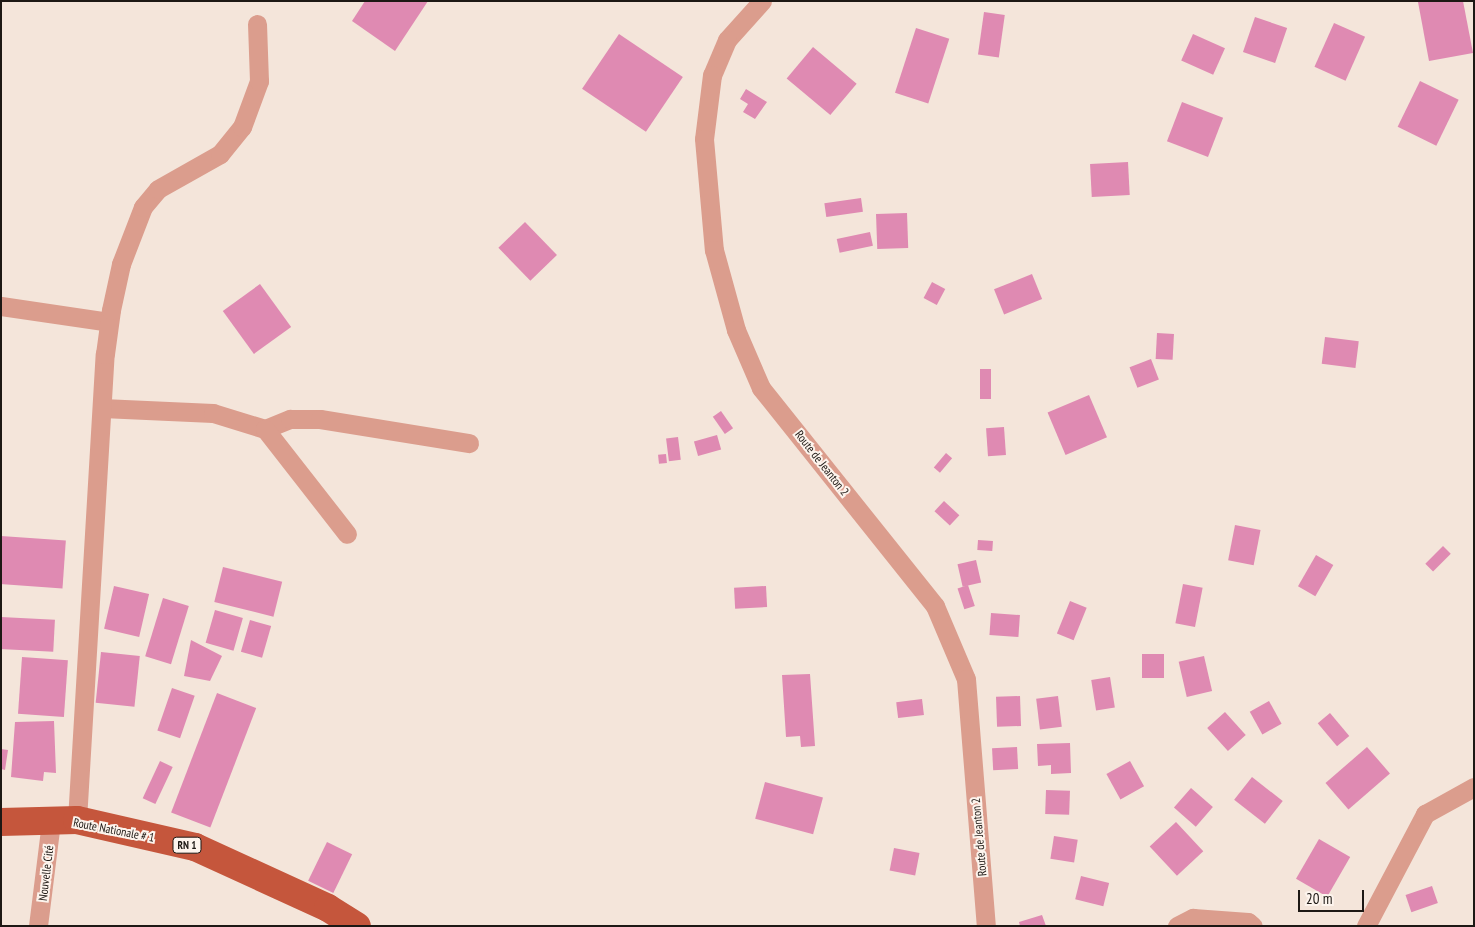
<!DOCTYPE html>
<html>
<head>
<meta charset="utf-8">
<style>
	body { margin:0 }
	#map { position:relative; width:1475px; height:927px; overflow:hidden; background:#f4e5da; font-family:"PT Sans Narrow",sans-serif }
	div>[style] { position:absolute }
	[style*='--x'] { left:calc(var(--x)*1px); top:calc(var(--y)*1px); width:calc(var(--w)*1px); rotate:calc(var(--a)*1deg) }
	.building>* { inset:0; background:#df8ab2; transform-origin:0 0 }
	.minor>* { height:19px; margin:-9.5px; padding:0 9.5px; transform-origin:9.5px; border-radius:9.5px; background:#db9d8d }
	.primary>* { height:28px; margin:-14px; padding:0 14px; transform-origin:14px; border-radius:14px; background:#c5563c }
	span { translate:-50% -50%; white-space:nowrap; text-align:center; line-height:1.15; -webkit-text-stroke:4px #fdf4ed; paint-order:stroke }
	.shield-label span { padding:1px 4px; background:#fdf4ed; border:1px solid; border-radius:4px; -webkit-text-stroke-width:0 }
	.shield-label { font-size:11px; color:#1d1814; font-weight:700 }
	.street-label { font-size:12px; color:#1d1814 }
	.frame { position:absolute; inset:0; border:2px solid #1d1814; pointer-events:none }
	.scale { position:absolute; left:1298px; top:890px; width:66px; height:22px; box-sizing:border-box; border:2px solid #1d1814; border-top:0; padding-left:6px; font-size:15px; line-height:18px; white-space:nowrap; color:#1d1814; -webkit-text-stroke:4px #fdf4ed; paint-order:stroke }
</style>
</head>
<body>
<div id="map">
	<div class="building">
		<i style="clip-path:polygon(365px 1px,428px 1px,395px 51px,352px 21px)"></i>
		<i style="clip-path:polygon(1424px 1px,1463px 1px,1473px 53px,1429px 61px,1418px 2px)"></i>
		<i style="left:984px;top:12px;width:21px;height:43px;rotate:8deg"></i>
		<i style="left:1255px;top:17px;width:34px;height:37px;rotate:19deg"></i>
		<i style="left:1334px;top:23px;width:34px;height:48px;rotate:24deg"></i>
		<i style="left:916px;top:28px;width:35px;height:68px;rotate:18deg"></i>
		<i style="left:619px;top:34px;width:77px;height:66px;rotate:34deg"></i>
		<i style="left:1193px;top:34px;width:35px;height:29px;rotate:24deg"></i>
		<i style="left:813px;top:47px;width:57px;height:41px;rotate:40deg"></i>
		<i style="left:1420px;top:81px;width:43px;height:51px;rotate:26deg"></i>
		<i style="clip-path:polygon(746px 89px,767px 102px,755px 119px,743px 112px,748px 104px,740px 99px)"></i>
		<i style="left:1182px;top:102px;width:44px;height:42px;rotate:21deg"></i>
		<i style="left:1128px;top:162px;width:33px;height:38px;rotate:87deg"></i>
		<i style="left:861px;top:198px;width:14px;height:37px;rotate:82deg"></i>
		<i style="left:907px;top:213px;width:35px;height:31px;rotate:88deg"></i>
		<i style="left:525px;top:222px;width:46px;height:37px;rotate:46deg"></i>
		<i style="left:870px;top:232px;width:14px;height:34px;rotate:78deg"></i>
		<i style="left:1032px;top:274px;width:27px;height:41px;rotate:68deg"></i>
		<i style="left:932px;top:282px;width:15px;height:18px;rotate:28deg"></i>
		<i style="left:260px;top:284px;width:53px;height:46px;rotate:54deg"></i>
		<i style="left:1157px;top:333px;width:17px;height:26px;rotate:3deg"></i>
		<i style="left:1325px;top:337px;width:34px;height:27px;rotate:7deg"></i>
		<i style="left:1151px;top:359px;width:22px;height:23px;rotate:69deg"></i>
		<i style="left:980px;top:369px;width:11px;height:30px"></i>
		<i style="left:1089px;top:395px;width:46px;height:45px;rotate:67deg"></i>
		<i style="left:721px;top:411px;width:21px;height:10px;rotate:55deg"></i>
		<i style="left:1004px;top:427px;width:28px;height:18px;rotate:86deg"></i>
		<i style="left:717px;top:435px;width:15px;height:24px;rotate:74deg"></i>
		<i style="left:678px;top:437px;width:23px;height:12px;rotate:83deg"></i>
		<i style="left:946px;top:453px;width:8px;height:19px;rotate:40deg"></i>
		<i style="left:666px;top:454px;width:9px;height:8px;rotate:84deg"></i>
		<i style="left:944px;top:501px;width:21px;height:14px;rotate:43deg"></i>
		<i style="left:1235px;top:525px;width:26px;height:36px;rotate:11deg"></i>
		<i style="left:1px;top:536px;width:65px;height:48px;rotate:4deg"></i>
		<i style="left:978px;top:540px;width:15px;height:10px;rotate:4deg"></i>
		<i style="left:1443px;top:546px;width:11px;height:25px;rotate:45deg"></i>
		<i style="left:1316px;top:555px;width:20px;height:36px;rotate:30deg"></i>
		<i style="left:976px;top:560px;width:23px;height:19px;rotate:77deg"></i>
		<i style="left:223px;top:567px;width:61px;height:36px;rotate:14deg"></i>
		<i style="left:1183px;top:584px;width:20px;height:40px;rotate:11deg"></i>
		<i style="left:968px;top:585px;width:22px;height:11px;rotate:72deg"></i>
		<i style="left:114px;top:586px;width:36px;height:44px;rotate:13deg"></i>
		<i style="left:766px;top:586px;width:21px;height:32px;rotate:87deg"></i>
		<i style="left:163px;top:598px;width:27px;height:61px;rotate:17deg"></i>
		<i style="left:1070px;top:601px;width:18px;height:35px;rotate:22deg"></i>
		<i style="left:215px;top:610px;width:29px;height:34px;rotate:16deg"></i>
		<i style="left:991px;top:613px;width:29px;height:22px;rotate:4deg"></i>
		<i style="left:1px;top:617px;width:54px;height:32px;rotate:3deg"></i>
		<i style="left:250px;top:620px;width:22px;height:33px;rotate:16deg"></i>
		<i style="clip-path:polygon(191px 640px,222px 656px,210px 681px,184px 676px)"></i>
		<i style="left:101px;top:652px;width:39px;height:51px;rotate:6deg"></i>
		<i style="left:1142px;top:654px;width:22px;height:24px"></i>
		<i style="left:1204px;top:656px;width:36px;height:26px;rotate:77deg"></i>
		<i style="left:22px;top:657px;width:46px;height:57px;rotate:4deg"></i>
		<i style="clip-path:polygon(810px 674px,815px 746px,801px 747px,800px 736px,786px 737px,782px 675px)"></i>
		<i style="left:1110px;top:677px;width:31px;height:19px;rotate:81deg"></i>
		<i style="left:172px;top:688px;width:24px;height:45px;rotate:19deg"></i>
		<i style="left:217px;top:693px;width:42px;height:128px;rotate:21deg"></i>
		<i style="left:1020px;top:696px;width:30px;height:24px;rotate:88deg"></i>
		<i style="left:1058px;top:696px;width:31px;height:22px;rotate:83deg"></i>
		<i style="left:922px;top:699px;width:16px;height:26px;rotate:83deg"></i>
		<i style="left:1269px;top:701px;width:26px;height:22px;rotate:61deg"></i>
		<i style="left:1225px;top:712px;width:31px;height:24px;rotate:48deg"></i>
		<i style="left:1330px;top:713px;width:30px;height:16px;rotate:50deg"></i>
		<i style="clip-path:polygon(54px 721px,56px 773px,44px 772px,43px 781px,11px 777px,15px 722px)"></i>
		<i style="clip-path:polygon(1070px 743px,1071px 773px,1051px 774px,1051px 765px,1038px 766px,1037px 744px)"></i>
		<i style="left:1017px;top:747px;width:22px;height:25px;rotate:87deg"></i>
		<i style="left:1367px;top:747px;width:35px;height:55px;rotate:49deg"></i>
		<i style="clip-path:polygon(1px 749px,8px 750px,5px 770px,1px 769px)"></i>
		<i style="left:160px;top:761px;width:14px;height:41px;rotate:25deg"></i>
		<i style="left:1130px;top:761px;width:29px;height:27px;rotate:61deg"></i>
		<i style="left:1252px;top:777px;width:39px;height:29px;rotate:38deg"></i>
		<i style="left:765px;top:782px;width:60px;height:38px;rotate:15deg"></i>
		<i style="left:1191px;top:788px;width:29px;height:26px;rotate:41deg"></i>
		<i style="left:1046px;top:790px;width:24px;height:24px;rotate:2deg"></i>
		<i style="left:1176px;top:822px;width:40px;height:36px;rotate:47deg"></i>
		<i style="left:1054px;top:836px;width:24px;height:23px;rotate:9deg"></i>
		<i style="left:1319px;top:839px;width:36px;height:46px;rotate:30deg"></i>
		<i style="left:327px;top:842px;width:28px;height:43px;rotate:26deg"></i>
		<i style="left:894px;top:848px;width:26px;height:23px;rotate:11deg"></i>
		<i style="left:1081px;top:876px;width:29px;height:24px;rotate:14deg"></i>
		<i style="left:1432px;top:886px;width:18px;height:28px;rotate:71deg"></i>
		<i style="clip-path:polygon(1042px 915px,1046px 926px,1020px 926px,1019px 922px)"></i>
	</div>
	<div class="minor">
		<i style="--x:762;--y:1;--w:52;--a:131.9"></i>
		<i style="--x:727;--y:40;--w:38;--a:113"></i>
		<i style="--x:712;--y:75;--w:64;--a:97.1"></i>
		<i style="--x:704;--y:139;--w:111;--a:84.9"></i>
		<i style="--x:714;--y:250;--w:83;--a:74.6"></i>
		<i style="--x:736;--y:330;--w:63;--a:66.7"></i>
		<i style="--x:761;--y:388;--w:279;--a:51.4"></i>
		<i style="--x:935;--y:606;--w:79;--a:67"></i>
		<i style="--x:966;--y:679;--w:248;--a:85.4"></i>
		<i style="--x:1;--y:306;--w:109;--a:8.4"></i>
		<i style="--x:102;--y:408;--w:111;--a:2.6"></i>
		<i style="--x:213;--y:413;--w:54;--a:17.1"></i>
		<i style="--x:265;--y:429;--w:27;--a:-22"></i>
		<i style="--x:290;--y:419;--w:30;--a:0"></i>
		<i style="--x:320;--y:419;--w:151;--a:9.2"></i>
		<i style="--x:265;--y:429;--w:133;--a:52"></i>
		<i style="--x:77;--y:820;--w:467;--a:-86.6"></i>
		<i style="--x:105;--y:354;--w:44;--a:-82.2"></i>
		<i style="--x:111;--y:310;--w:47;--a:-77.7"></i>
		<i style="--x:121;--y:264;--w:61;--a:-68.9"></i>
		<i style="--x:143;--y:207;--w:23;--a:-50"></i>
		<i style="--x:158;--y:189;--w:71;--a:-29.4"></i>
		<i style="--x:220;--y:154;--w:35;--a:-51"></i>
		<i style="--x:242;--y:127;--w:49;--a:-69.7"></i>
		<i style="--x:259;--y:81;--w:57;--a:-92"></i>
		<i style="--x:38;--y:926;--w:106;--a:-82.9"></i>
		<i style="--x:1177;--y:926;--w:18;--a:-27"></i>
		<i style="--x:1193;--y:918;--w:55;--a:4.2"></i>
		<i style="--x:1248;--y:922;--w:6;--a:39"></i>
		<i style="--x:1366;--y:926;--w:127;--a:-62.2"></i>
		<i style="--x:1425;--y:814;--w:56;--a:-28.9"></i>
	</div>
	<div class="primary">
		<i style="--x:1;--y:822;--w:76;--a:-1.5"></i>
		<i style="--x:77;--y:820;--w:121;--a:12.9"></i>
		<i style="--x:195;--y:847;--w:146;--a:24.6"></i>
		<i style="--x:328;--y:908;--w:34;--a:32"></i>
	</div>
	<div class="shield-label">
		<span style="left:187px;top:845px">RN 1</span>
	</div>
	<div class="street-label">
		<span style="left:822px;top:463px;rotate:52deg">Route de Jeanton 2</span>
		<span style="left:114px;top:830px;rotate:11deg">Route Nationale # 1</span>
		<span style="left:979px;top:837px;rotate:-95deg">Route de Jeanton 2</span>
		<span style="left:46px;top:873px;rotate:-83deg">Nouvelle Cité</span>
	</div>
	<div class="frame"></div>
	<div class="scale">20 m</div>
</div>
</body>
</html>
